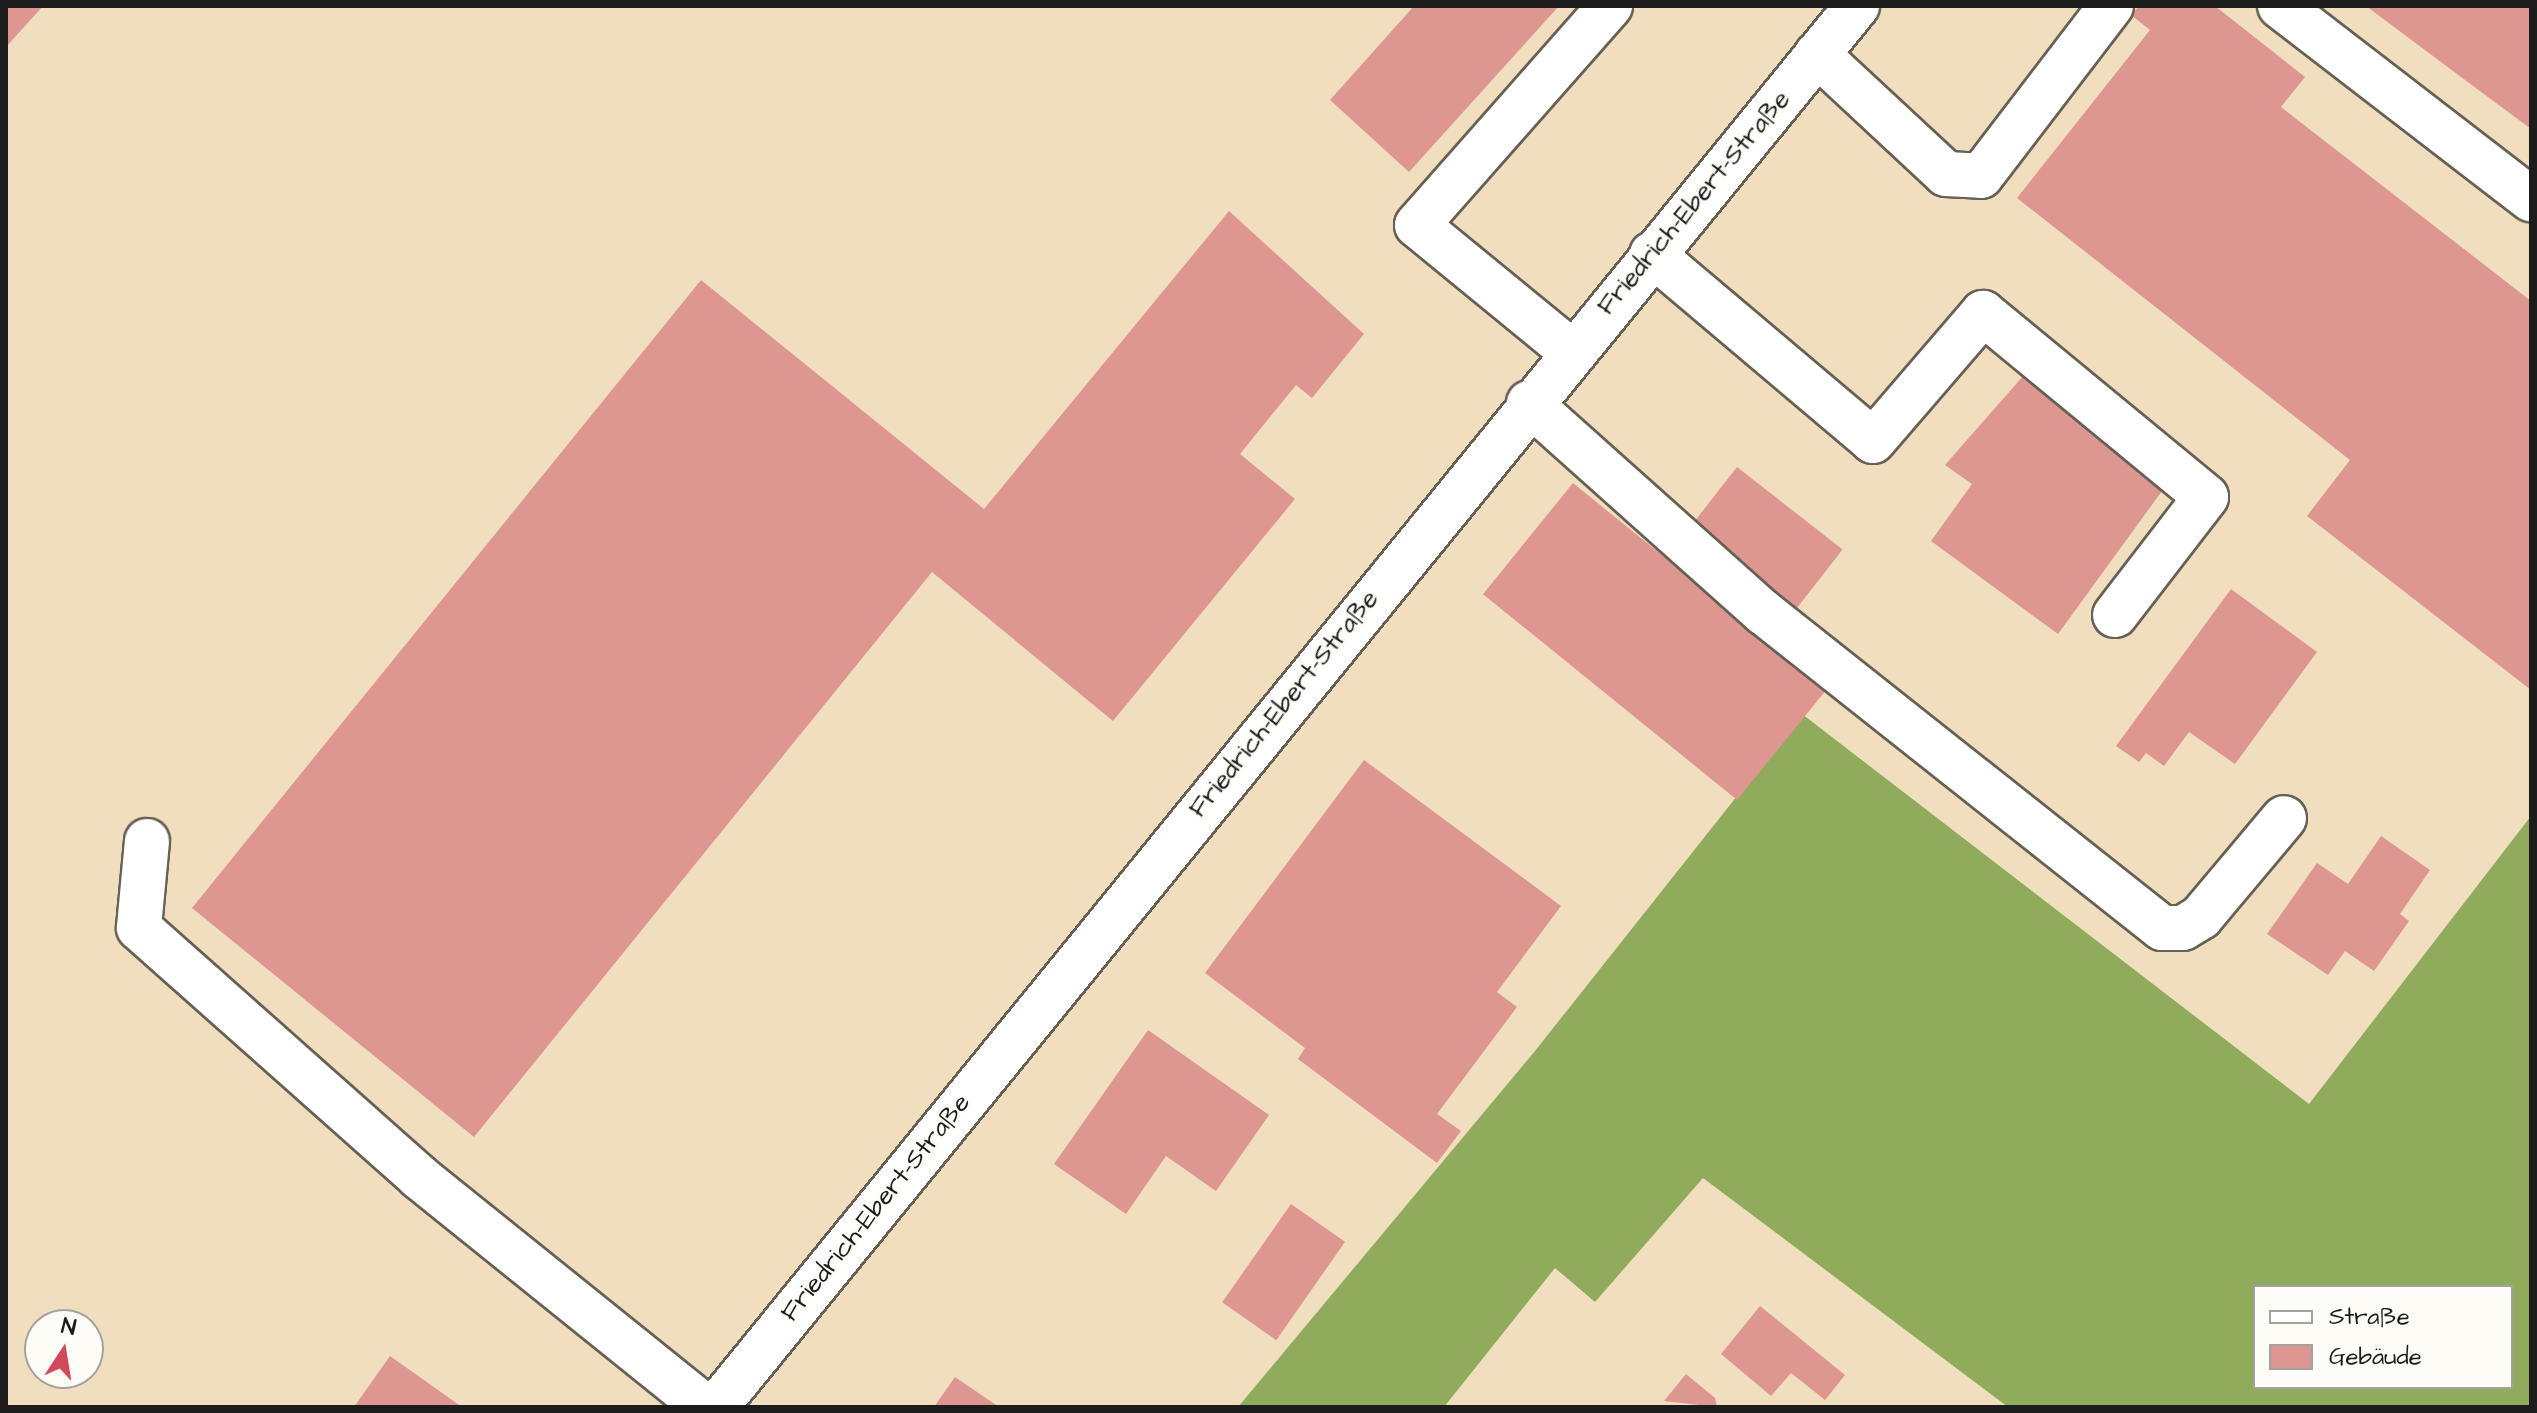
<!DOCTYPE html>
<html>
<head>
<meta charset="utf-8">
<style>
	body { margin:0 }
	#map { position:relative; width:2537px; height:1413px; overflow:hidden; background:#f1debf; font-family:"Architects Daughter",sans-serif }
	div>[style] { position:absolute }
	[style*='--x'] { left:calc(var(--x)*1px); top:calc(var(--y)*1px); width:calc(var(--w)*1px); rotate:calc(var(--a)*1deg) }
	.forest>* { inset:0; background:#91ab5d }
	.building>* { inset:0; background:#de9691; transform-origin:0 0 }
	.roads { filter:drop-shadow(2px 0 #676055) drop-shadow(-2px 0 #676055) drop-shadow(0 2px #676055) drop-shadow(0 -2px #676055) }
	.minor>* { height:44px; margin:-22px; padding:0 22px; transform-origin:22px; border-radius:22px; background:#fff }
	span { translate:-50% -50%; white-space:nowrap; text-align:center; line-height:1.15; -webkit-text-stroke:6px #fdfcf7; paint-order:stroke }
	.street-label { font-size:26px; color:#1c1c1c }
	.frame { position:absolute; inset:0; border:8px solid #1c1c1c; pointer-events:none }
	.legend { position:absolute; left:2253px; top:1285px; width:260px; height:104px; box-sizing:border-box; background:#fdfcf7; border:2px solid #a3a29f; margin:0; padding:10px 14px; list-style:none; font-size:24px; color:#1c1c1c }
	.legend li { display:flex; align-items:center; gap:16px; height:40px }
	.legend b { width:40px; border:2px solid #a3a29f }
	.north { position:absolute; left:24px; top:1309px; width:80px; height:80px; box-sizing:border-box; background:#fdfcf7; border:2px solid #a3a29f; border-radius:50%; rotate:12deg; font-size:22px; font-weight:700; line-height:32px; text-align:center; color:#1c1c1c }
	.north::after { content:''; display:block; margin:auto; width:28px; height:36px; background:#d1495b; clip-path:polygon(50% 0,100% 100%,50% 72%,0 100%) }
</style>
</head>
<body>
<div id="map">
	<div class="forest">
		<i style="clip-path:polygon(evenodd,1802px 714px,2309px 1104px,2531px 816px,2531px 1407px,2008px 1407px,1703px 1178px,1595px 1302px,1555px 1268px,1444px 1407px,1238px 1407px,1535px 1051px,1802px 714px,2255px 1287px,2511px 1287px,2511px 1387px,2255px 1387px,2255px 1287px)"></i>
	</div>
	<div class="building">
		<i style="clip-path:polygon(6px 6px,43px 6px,6px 47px)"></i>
		<i style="clip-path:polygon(1414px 6px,1559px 6px,1409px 172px,1330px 100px)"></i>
		<i style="clip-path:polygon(2139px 6px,2215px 6px,2305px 77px,2281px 107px,2531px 301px,2531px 690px,2307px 516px,2350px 460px,2017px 198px,2150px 30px,2131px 15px)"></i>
		<i style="clip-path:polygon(2366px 6px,2531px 6px,2531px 129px,2453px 71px)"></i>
		<i style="clip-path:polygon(1229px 211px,1364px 334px,1312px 398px,1296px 385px,1240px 454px,1295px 499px,1113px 721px,932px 572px,474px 1137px,192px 908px,701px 280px,984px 509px)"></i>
		<i style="clip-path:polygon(2024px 375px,2170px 480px,2058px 634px,1931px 541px,1972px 484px,1945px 465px)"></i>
		<i style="left:1737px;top:467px;width:134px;height:77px;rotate:38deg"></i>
		<i style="left:1573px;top:483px;width:327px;height:143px;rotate:39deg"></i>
		<i style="clip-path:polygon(2231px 589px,2317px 652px,2235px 764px,2189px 732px,2164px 766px,2146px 753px,2139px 762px,2116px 746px)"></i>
		<i style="clip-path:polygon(1364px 760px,1561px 906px,1497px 992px,1517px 1007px,1437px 1114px,1461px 1131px,1437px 1163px,1298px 1059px,1305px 1048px,1205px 973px)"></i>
		<i style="clip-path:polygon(2381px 836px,2430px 870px,2400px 914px,2409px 921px,2374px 971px,2345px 951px,2328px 975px,2267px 934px,2317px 863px,2348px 884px)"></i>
		<i style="clip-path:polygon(1148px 1030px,1269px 1115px,1216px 1191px,1166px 1156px,1126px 1214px,1054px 1164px)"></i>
		<i style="left:1291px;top:1204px;width:66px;height:120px;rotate:35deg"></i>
		<i style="clip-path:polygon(1760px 1306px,1845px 1375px,1825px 1400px,1791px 1373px,1771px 1396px,1721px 1354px)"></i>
		<i style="clip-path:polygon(390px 1356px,462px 1407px,354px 1407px)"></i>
		<i style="clip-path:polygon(1686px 1374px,1715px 1398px,1717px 1407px,1664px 1401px)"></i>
		<i style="clip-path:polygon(955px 1377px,999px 1407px,934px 1407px)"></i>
	</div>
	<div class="roads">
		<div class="minor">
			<i style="--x:2280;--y:6;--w:317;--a:37.6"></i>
			<i style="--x:1817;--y:54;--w:176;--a:42.9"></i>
			<i style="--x:1946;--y:174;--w:35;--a:3"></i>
			<i style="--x:1981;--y:176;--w:214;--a:-52.6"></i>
			<i style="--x:1652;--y:254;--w:289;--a:40.2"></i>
			<i style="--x:1873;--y:441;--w:169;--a:-49.3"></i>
			<i style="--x:1983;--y:313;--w:289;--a:39.5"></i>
			<i style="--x:2206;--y:497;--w:149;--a:127.6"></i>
			<i style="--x:1572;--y:352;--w:200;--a:-140.7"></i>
			<i style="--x:1417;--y:225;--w:292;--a:-48.6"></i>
			<i style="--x:1529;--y:403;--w:314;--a:41.8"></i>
			<i style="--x:1763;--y:612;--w:509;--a:38.38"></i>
			<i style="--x:2162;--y:928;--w:21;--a:0"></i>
			<i style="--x:2183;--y:928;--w:21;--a:-31"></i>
			<i style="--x:2201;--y:917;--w:129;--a:-50"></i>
			<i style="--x:147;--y:841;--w:87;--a:95.3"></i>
			<i style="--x:139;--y:928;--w:375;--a:41.6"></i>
			<i style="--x:419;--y:1177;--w:367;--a:38.8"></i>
			<i style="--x:716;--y:1407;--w:1807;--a:-50.84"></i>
		</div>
	</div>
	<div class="street-label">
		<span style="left:1694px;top:203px;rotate:-50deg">Friedrich-Ebert-Straße</span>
		<span style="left:1284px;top:704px;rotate:-51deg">Friedrich-Ebert-Straße</span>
		<span style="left:876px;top:1208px;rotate:-51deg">Friedrich-Ebert-Straße</span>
	</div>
	<div class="frame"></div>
	<ul class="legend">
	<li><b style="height:10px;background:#fff"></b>Straße</li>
	<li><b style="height:22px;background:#de9691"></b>Gebäude</li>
	</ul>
	<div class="north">N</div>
</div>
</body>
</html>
